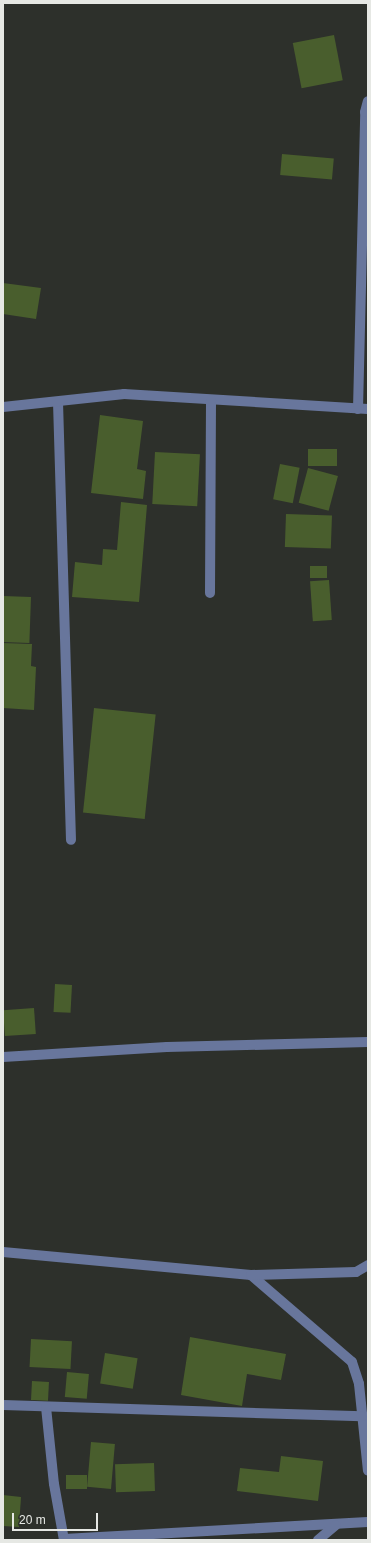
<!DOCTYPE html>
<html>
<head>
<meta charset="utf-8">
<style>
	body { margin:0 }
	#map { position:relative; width:371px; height:1543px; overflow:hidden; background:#2d302b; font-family:Arial,sans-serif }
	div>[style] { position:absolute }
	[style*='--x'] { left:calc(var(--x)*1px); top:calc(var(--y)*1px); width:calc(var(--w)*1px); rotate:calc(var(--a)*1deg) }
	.building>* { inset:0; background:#495e2d; transform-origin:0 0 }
	.minor>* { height:10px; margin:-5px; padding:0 5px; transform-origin:5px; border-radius:5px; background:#68769c }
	span { translate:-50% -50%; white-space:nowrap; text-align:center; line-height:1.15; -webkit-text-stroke:3px #2d302b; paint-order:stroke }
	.frame { position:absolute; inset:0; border:4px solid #e6e8e4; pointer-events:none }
	.scale { position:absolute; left:12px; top:1513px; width:86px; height:18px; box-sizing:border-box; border:2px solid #e6e8e4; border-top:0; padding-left:5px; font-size:12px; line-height:14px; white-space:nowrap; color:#e6e8e4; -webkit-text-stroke:3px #2d302b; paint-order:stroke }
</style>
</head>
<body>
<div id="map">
	<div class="building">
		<i style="left:334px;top:35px;width:46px;height:42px;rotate:79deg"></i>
		<i style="left:282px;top:154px;width:52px;height:21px;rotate:5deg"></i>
		<i style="clip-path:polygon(3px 283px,41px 288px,36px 319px,3px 314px)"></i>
		<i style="clip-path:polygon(100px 415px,143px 421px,137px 469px,146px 471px,143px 499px,91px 493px)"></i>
		<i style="left:308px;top:449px;width:29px;height:17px"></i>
		<i style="left:155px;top:452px;width:45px;height:52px;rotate:3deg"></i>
		<i style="left:280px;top:464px;width:20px;height:36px;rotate:11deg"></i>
		<i style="left:308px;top:468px;width:31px;height:36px;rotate:15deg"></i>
		<i style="clip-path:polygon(121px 502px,147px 505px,139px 602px,72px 597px,75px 562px,102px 565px,103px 549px,117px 550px)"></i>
		<i style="left:286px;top:514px;width:46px;height:33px;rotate:2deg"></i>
		<i style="left:310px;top:566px;width:17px;height:12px"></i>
		<i style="left:329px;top:580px;width:40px;height:19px;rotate:86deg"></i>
		<i style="left:3px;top:596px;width:28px;height:46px;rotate:2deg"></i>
		<i style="clip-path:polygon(3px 643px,32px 644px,31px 666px,36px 667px,34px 710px,3px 708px)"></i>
		<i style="left:94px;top:708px;width:62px;height:105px;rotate:6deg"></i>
		<i style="left:55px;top:984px;width:17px;height:28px;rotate:3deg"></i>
		<i style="left:34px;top:1008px;width:26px;height:31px;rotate:86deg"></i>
		<i style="clip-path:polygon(190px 1337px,286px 1354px,281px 1380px,247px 1374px,242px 1406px,181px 1395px)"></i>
		<i style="left:31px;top:1339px;width:41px;height:28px;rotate:3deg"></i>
		<i style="left:105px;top:1353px;width:33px;height:31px;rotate:9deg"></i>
		<i style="left:67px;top:1372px;width:22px;height:25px;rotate:5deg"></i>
		<i style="left:32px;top:1381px;width:17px;height:19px;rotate:3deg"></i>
		<i style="left:91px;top:1442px;width:24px;height:45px;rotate:5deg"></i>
		<i style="clip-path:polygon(281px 1456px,323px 1461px,318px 1501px,237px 1491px,240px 1468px,279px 1472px)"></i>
		<i style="left:154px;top:1463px;width:28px;height:39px;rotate:88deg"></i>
		<i style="left:66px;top:1475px;width:21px;height:14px"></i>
		<i style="clip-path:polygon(3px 1495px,21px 1497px,19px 1527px,3px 1526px)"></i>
	</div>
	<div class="minor">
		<i style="--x:58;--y:402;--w:438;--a:88.3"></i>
		<i style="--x:3;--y:407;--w:122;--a:-6.1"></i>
		<i style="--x:124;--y:394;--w:244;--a:3.5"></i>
		<i style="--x:358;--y:409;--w:297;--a:-88.6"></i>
		<i style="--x:365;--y:112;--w:11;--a:-75"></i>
		<i style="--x:210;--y:593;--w:193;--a:-89.7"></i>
		<i style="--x:3;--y:1057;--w:164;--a:-3.5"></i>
		<i style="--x:167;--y:1047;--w:201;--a:-1.4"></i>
		<i style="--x:3;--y:1252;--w:249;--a:5.3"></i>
		<i style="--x:251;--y:1275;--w:133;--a:40.7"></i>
		<i style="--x:352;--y:1362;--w:23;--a:72"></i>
		<i style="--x:359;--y:1384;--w:87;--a:84.1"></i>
		<i style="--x:251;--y:1275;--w:105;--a:-1.6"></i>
		<i style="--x:356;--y:1272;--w:14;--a:-30"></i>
		<i style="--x:3;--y:1405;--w:359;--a:1.8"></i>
		<i style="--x:46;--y:1407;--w:77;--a:84.1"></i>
		<i style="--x:54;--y:1484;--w:57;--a:79.9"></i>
		<i style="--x:64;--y:1539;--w:304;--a:-3.2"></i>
		<i style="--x:318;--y:1540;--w:23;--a:-40"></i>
	</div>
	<div class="frame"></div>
	<div class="scale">20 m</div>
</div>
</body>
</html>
